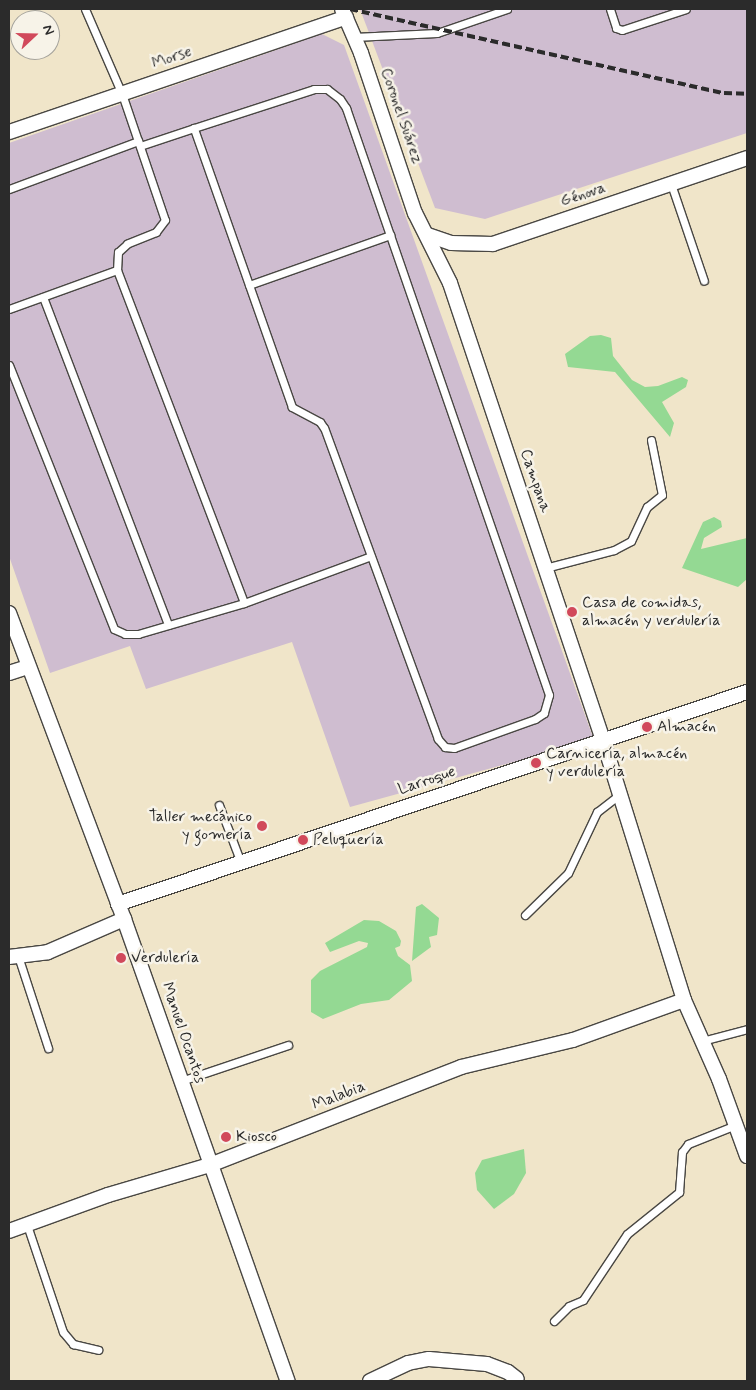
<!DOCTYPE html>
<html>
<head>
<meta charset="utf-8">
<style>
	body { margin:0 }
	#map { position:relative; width:756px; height:1390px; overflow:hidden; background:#f0e5c9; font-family:Mynerve,sans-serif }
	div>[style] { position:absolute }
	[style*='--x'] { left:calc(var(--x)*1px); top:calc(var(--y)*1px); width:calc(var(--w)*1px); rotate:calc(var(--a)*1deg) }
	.industrial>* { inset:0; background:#cfbdd0 }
	.green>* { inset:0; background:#94d993 }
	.roads { filter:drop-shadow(1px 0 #494743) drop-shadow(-1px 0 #494743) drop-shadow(0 1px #494743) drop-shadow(0 -1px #494743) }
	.service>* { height:7px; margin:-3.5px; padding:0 3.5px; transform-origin:3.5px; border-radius:3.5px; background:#fff }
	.minor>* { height:14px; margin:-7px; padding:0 7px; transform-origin:7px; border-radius:7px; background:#fff }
	.rail>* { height:4px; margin-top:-2px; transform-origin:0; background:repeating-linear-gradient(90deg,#2b2b2b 0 8px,transparent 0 12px) }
	.dots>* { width:14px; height:14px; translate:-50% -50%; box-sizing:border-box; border:2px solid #f7f3e8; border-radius:50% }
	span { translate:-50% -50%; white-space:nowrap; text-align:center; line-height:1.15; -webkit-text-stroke:5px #f7f3e8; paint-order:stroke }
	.street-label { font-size:16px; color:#2b2b2b }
	.poi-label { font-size:16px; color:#2b2b2b }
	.left { translate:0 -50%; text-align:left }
	.right { translate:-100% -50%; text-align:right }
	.frame { position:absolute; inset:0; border:10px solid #2b2b2b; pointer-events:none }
	.north { position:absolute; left:10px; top:10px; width:50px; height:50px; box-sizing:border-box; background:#f7f3e8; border:1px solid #a5a39c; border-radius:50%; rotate:69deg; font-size:14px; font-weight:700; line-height:20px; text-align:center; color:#2b2b2b }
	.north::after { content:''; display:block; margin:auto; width:18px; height:22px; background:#d1495b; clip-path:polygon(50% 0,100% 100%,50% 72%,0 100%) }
</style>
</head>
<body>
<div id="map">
	<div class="industrial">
		<i style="clip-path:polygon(360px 9px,747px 9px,747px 133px,485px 219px,435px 208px)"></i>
		<i style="clip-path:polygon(322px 34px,344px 45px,594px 740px,350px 807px,292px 642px,146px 689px,130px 646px,50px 673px,9px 556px,9px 143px)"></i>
	</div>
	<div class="green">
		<i style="clip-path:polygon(601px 335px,611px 338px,613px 356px,632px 380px,645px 387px,658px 386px,682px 377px,688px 380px,686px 387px,662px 402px,674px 423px,670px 437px,615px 372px,568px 367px,565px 354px,590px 336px)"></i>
		<i style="clip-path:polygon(714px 517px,721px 521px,722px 527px,704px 538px,701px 549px,747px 538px,747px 579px,738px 587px,682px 568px,703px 522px)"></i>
		<i style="clip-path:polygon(422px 904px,439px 918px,437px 935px,429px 937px,431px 947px,412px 961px,416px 907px)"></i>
		<i style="clip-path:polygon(364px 920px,379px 921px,396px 931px,401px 941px,400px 946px,395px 948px,398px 956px,410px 965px,412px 981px,389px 1000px,361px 1004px,323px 1019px,311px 1012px,311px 980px,320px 971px,367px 947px,368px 943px,359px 941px,330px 952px,325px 943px)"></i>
		<i style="clip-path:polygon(524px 1149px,526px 1173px,514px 1194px,494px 1209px,477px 1190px,475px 1173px,482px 1160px)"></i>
	</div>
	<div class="roads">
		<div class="service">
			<i style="--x:85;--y:9;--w:93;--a:66.5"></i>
			<i style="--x:122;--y:94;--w:133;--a:71.2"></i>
			<i style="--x:165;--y:220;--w:15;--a:127"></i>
			<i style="--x:156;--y:232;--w:31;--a:158"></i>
			<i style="--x:127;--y:244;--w:12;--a:138"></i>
			<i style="--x:118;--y:252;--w:18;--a:93"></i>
			<i style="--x:117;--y:270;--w:356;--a:69.1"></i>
			<i style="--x:610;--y:9;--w:20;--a:72"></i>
			<i style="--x:616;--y:28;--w:6;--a:18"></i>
			<i style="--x:622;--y:30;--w:67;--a:-18.2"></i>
			<i style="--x:354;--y:37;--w:83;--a:-2.8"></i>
			<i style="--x:437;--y:33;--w:74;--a:-18.9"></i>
			<i style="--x:140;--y:146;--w:57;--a:-18.4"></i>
			<i style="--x:194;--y:128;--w:126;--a:-18"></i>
			<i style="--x:314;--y:89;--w:13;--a:0"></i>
			<i style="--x:327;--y:89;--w:16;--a:38"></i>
			<i style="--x:340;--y:99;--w:11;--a:56"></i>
			<i style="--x:346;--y:108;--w:621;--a:70.92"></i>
			<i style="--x:549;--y:695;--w:19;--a:106"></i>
			<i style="--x:544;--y:713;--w:11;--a:146"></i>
			<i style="--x:535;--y:719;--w:86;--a:160.3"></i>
			<i style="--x:454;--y:748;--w:9;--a:-174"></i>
			<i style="--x:445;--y:747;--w:11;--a:-131"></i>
			<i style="--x:438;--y:739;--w:331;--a:-110.1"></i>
			<i style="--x:324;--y:428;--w:7;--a:-124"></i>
			<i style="--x:320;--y:422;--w:32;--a:-152"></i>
			<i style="--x:292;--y:407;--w:296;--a:-109.4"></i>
			<i style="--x:671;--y:184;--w:102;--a:71.2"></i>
			<i style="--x:9;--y:189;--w:138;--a:-20.4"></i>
			<i style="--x:249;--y:285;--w:150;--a:-19.5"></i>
			<i style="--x:43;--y:297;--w:351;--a:69.1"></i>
			<i style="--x:9;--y:309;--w:115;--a:-19.9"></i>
			<i style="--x:9;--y:365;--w:284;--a:68.3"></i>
			<i style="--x:114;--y:629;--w:12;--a:24"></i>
			<i style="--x:125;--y:634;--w:13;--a:0"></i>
			<i style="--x:138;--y:634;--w:110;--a:-16.3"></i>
			<i style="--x:244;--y:603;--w:135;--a:-20.3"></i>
			<i style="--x:545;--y:568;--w:71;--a:-14.6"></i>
			<i style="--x:614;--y:550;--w:19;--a:-28"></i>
			<i style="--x:631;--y:541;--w:38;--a:-65"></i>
			<i style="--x:647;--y:507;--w:19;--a:-39"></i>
			<i style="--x:662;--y:495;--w:56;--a:-101.3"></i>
			<i style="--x:219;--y:805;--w:62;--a:69.2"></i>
			<i style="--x:525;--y:915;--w:60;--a:-44.3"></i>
			<i style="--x:568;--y:873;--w:68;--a:-64.6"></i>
			<i style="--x:597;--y:812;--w:29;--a:-38"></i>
			<i style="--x:18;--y:956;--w:97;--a:71.9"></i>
			<i style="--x:702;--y:1041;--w:47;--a:-14.9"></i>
			<i style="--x:181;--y:1081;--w:113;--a:-18.6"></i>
			<i style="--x:27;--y:1225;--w:113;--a:71.4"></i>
			<i style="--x:63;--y:1332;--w:16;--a:50"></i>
			<i style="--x:73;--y:1344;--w:26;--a:13"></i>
			<i style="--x:554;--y:1321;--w:21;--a:-45"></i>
			<i style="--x:569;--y:1306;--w:15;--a:-23"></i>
			<i style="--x:583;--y:1300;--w:79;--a:-56.3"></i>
			<i style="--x:627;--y:1234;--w:67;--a:-38.9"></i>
			<i style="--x:679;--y:1192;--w:40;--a:-85.7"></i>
			<i style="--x:682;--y:1152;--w:10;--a:-53"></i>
			<i style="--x:688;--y:1144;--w:52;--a:-21.6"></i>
		</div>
		<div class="minor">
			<i style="--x:342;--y:9;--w:48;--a:66.6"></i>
			<i style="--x:361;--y:53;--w:169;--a:71.4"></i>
			<i style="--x:415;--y:213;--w:78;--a:63.4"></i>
			<i style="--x:450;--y:283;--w:482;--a:71.5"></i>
			<i style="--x:603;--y:740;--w:272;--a:72.7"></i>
			<i style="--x:684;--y:1000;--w:86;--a:66.1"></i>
			<i style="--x:719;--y:1079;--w:82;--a:70"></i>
			<i style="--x:9;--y:132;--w:356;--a:-18.8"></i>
			<i style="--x:428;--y:235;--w:24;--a:19"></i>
			<i style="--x:451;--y:243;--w:42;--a:1.4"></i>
			<i style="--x:493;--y:244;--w:268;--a:-18.7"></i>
			<i style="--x:9;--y:613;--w:327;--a:69.4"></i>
			<i style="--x:124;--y:919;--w:490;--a:70.5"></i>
			<i style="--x:9;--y:673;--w:20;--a:-18"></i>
			<i style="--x:118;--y:904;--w:664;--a:-18.63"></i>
			<i style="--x:9;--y:957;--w:39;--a:-7"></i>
			<i style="--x:48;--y:952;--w:83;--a:-23.5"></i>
			<i style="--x:9;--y:1231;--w:105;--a:-20"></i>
			<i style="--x:108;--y:1195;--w:106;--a:-16.4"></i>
			<i style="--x:210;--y:1165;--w:269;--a:-21.3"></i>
			<i style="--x:461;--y:1067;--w:115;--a:-13.6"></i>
			<i style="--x:573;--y:1040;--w:118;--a:-19.8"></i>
			<i style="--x:370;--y:1381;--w:42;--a:-25.3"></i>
			<i style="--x:408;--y:1363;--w:21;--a:-11"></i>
			<i style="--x:429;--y:1359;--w:58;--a:4.9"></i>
			<i style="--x:487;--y:1364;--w:22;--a:21"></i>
			<i style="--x:508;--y:1372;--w:11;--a:38"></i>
		</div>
	</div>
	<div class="rail">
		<i style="--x:350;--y:9;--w:383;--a:12.7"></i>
		<i style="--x:724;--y:93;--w:23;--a:2"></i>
	</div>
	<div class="dots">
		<i style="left:572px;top:612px;background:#d1495b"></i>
		<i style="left:647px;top:727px;background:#d1495b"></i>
		<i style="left:536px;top:763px;background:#d1495b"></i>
		<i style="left:262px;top:826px;background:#d1495b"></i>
		<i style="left:303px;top:840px;background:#d1495b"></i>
		<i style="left:121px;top:958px;background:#d1495b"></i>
		<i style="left:226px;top:1137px;background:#d1495b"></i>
	</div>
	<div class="street-label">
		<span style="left:172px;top:58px;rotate:-19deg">Morse</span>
		<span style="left:401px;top:116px;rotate:71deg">Coronel Suárez</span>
		<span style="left:583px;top:195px;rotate:-18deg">Génova</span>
		<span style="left:535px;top:481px;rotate:71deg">Campana</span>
		<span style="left:427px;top:781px;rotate:-19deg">Larroque</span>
		<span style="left:183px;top:1033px;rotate:71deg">Manuel Ocantos</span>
		<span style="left:339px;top:1096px;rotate:-21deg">Malabia</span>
	</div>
	<div class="poi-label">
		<span class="left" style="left:582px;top:612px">Casa de comidas,<br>almacén y verdulería</span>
		<span class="left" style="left:657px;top:727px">Almacén</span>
		<span class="left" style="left:546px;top:763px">Carnicería, almacén<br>y verdulería</span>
		<span class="right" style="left:252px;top:826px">Taller mecánico<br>y gomería</span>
		<span class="left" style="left:313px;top:840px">Peluquería</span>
		<span class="left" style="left:131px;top:958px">Verdulería</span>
		<span class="left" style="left:236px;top:1137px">Kiosco</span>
	</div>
	<div class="frame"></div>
	<div class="north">N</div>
</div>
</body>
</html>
